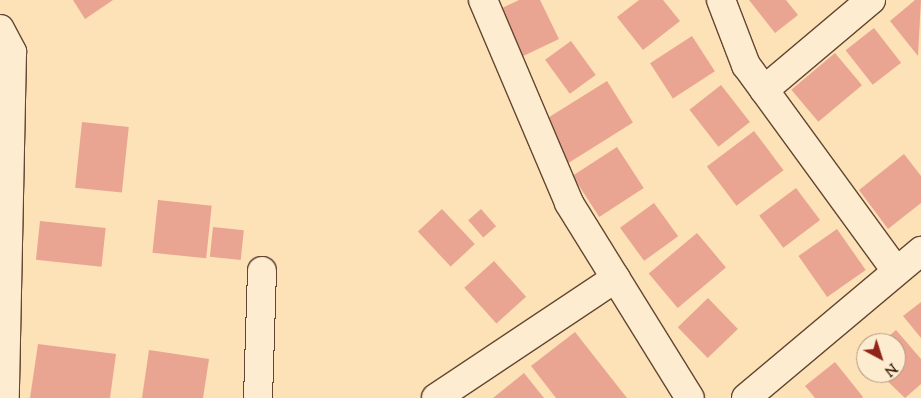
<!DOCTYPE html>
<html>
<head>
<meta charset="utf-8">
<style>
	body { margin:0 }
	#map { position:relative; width:921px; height:398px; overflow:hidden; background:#fde1b7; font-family:"Sorts Mill Goudy",serif }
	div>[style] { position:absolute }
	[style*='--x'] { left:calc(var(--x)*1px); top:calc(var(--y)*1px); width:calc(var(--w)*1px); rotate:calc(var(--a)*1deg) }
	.building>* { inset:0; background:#e9a592; transform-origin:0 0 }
	.roads { filter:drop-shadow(1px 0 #634732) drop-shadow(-1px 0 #634732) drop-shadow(0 1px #634732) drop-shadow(0 -1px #634732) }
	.minor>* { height:28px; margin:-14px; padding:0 14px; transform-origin:14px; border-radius:14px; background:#feecd0 }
	.tertiary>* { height:28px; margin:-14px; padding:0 14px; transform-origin:14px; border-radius:14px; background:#feecd0 }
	span { translate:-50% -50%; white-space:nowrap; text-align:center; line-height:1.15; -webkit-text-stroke:4px #feecd0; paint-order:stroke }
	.north { position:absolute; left:856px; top:333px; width:50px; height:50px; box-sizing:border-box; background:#feecd0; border:1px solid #ac967f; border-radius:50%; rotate:140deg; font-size:14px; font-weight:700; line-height:20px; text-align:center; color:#301405 }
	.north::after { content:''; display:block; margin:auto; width:18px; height:22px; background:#8f2418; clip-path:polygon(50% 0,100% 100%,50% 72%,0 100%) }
</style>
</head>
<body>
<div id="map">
	<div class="building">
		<i style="clip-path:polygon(73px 0,113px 0,85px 19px)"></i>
		<i style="clip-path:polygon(519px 0,540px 0,559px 39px,517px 59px,494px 12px)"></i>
		<i style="clip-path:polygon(639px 0,663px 0,680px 21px,643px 50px,617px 17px)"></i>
		<i style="clip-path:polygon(749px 0,786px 0,798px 15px,775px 33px)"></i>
		<i style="clip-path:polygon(915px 0,921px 0,918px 56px,890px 21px)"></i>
		<i style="left:874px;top:28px;width:44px;height:36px;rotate:52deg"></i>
		<i style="left:692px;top:36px;width:42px;height:50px;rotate:57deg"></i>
		<i style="left:571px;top:41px;width:42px;height:32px;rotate:54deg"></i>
		<i style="left:835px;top:53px;width:42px;height:57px;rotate:50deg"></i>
		<i style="left:607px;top:81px;width:49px;height:78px;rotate:58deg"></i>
		<i style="left:721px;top:85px;width:47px;height:40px;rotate:52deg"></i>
		<i style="left:82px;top:122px;width:47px;height:66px;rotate:6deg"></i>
		<i style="left:754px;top:131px;width:49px;height:59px;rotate:53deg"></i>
		<i style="left:617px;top:147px;width:49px;height:53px;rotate:57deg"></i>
		<i style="clip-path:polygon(904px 154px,921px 176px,921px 203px,888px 229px,859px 190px)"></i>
		<i style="left:796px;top:188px;width:40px;height:46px;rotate:53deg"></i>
		<i style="left:158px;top:200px;width:54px;height:53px;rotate:6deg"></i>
		<i style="left:654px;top:203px;width:41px;height:42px;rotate:54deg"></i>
		<i style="left:442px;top:209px;width:48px;height:33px;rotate:47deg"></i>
		<i style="left:481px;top:209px;width:23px;height:17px;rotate:49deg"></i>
		<i style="left:40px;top:221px;width:66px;height:39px;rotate:6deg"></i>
		<i style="left:213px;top:227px;width:31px;height:30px;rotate:6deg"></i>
		<i style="left:837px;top:229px;width:50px;height:47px;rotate:55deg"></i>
		<i style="left:697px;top:233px;width:45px;height:63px;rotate:50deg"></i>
		<i style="left:494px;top:261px;width:48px;height:40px;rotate:48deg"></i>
		<i style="left:708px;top:298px;width:43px;height:42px;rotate:46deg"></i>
		<i style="clip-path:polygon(921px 302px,921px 338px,903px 316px)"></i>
		<i style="clip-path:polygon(896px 330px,921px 359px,921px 384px,905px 398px,879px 373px,896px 373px,896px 343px,881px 343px)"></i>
		<i style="clip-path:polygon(575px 332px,627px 398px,556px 398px,531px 366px)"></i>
		<i style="clip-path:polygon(38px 344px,116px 354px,110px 398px,30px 398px)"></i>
		<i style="clip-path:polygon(149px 350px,209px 359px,203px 398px,142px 398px)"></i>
		<i style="clip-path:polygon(835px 362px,863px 397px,862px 398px,815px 398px,805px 386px)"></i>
		<i style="clip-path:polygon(524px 373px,544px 398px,493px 398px)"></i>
	</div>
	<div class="roads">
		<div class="minor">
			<i style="--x:721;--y:0;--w:70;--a:69"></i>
			<i style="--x:746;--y:65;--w:255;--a:53.9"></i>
			<i style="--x:0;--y:29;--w:26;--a:62"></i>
			<i style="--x:12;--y:52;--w:346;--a:91.2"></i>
			<i style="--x:764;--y:90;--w:140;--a:-40.1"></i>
			<i style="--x:258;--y:398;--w:127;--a:-88.2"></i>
			<i style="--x:436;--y:398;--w:216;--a:-33.7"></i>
			<i style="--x:746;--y:398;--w:229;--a:-40"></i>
		</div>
		<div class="tertiary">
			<i style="--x:483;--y:0;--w:220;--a:67"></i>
			<i style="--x:569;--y:203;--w:229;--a:58.2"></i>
		</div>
	</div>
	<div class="north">N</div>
</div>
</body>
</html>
